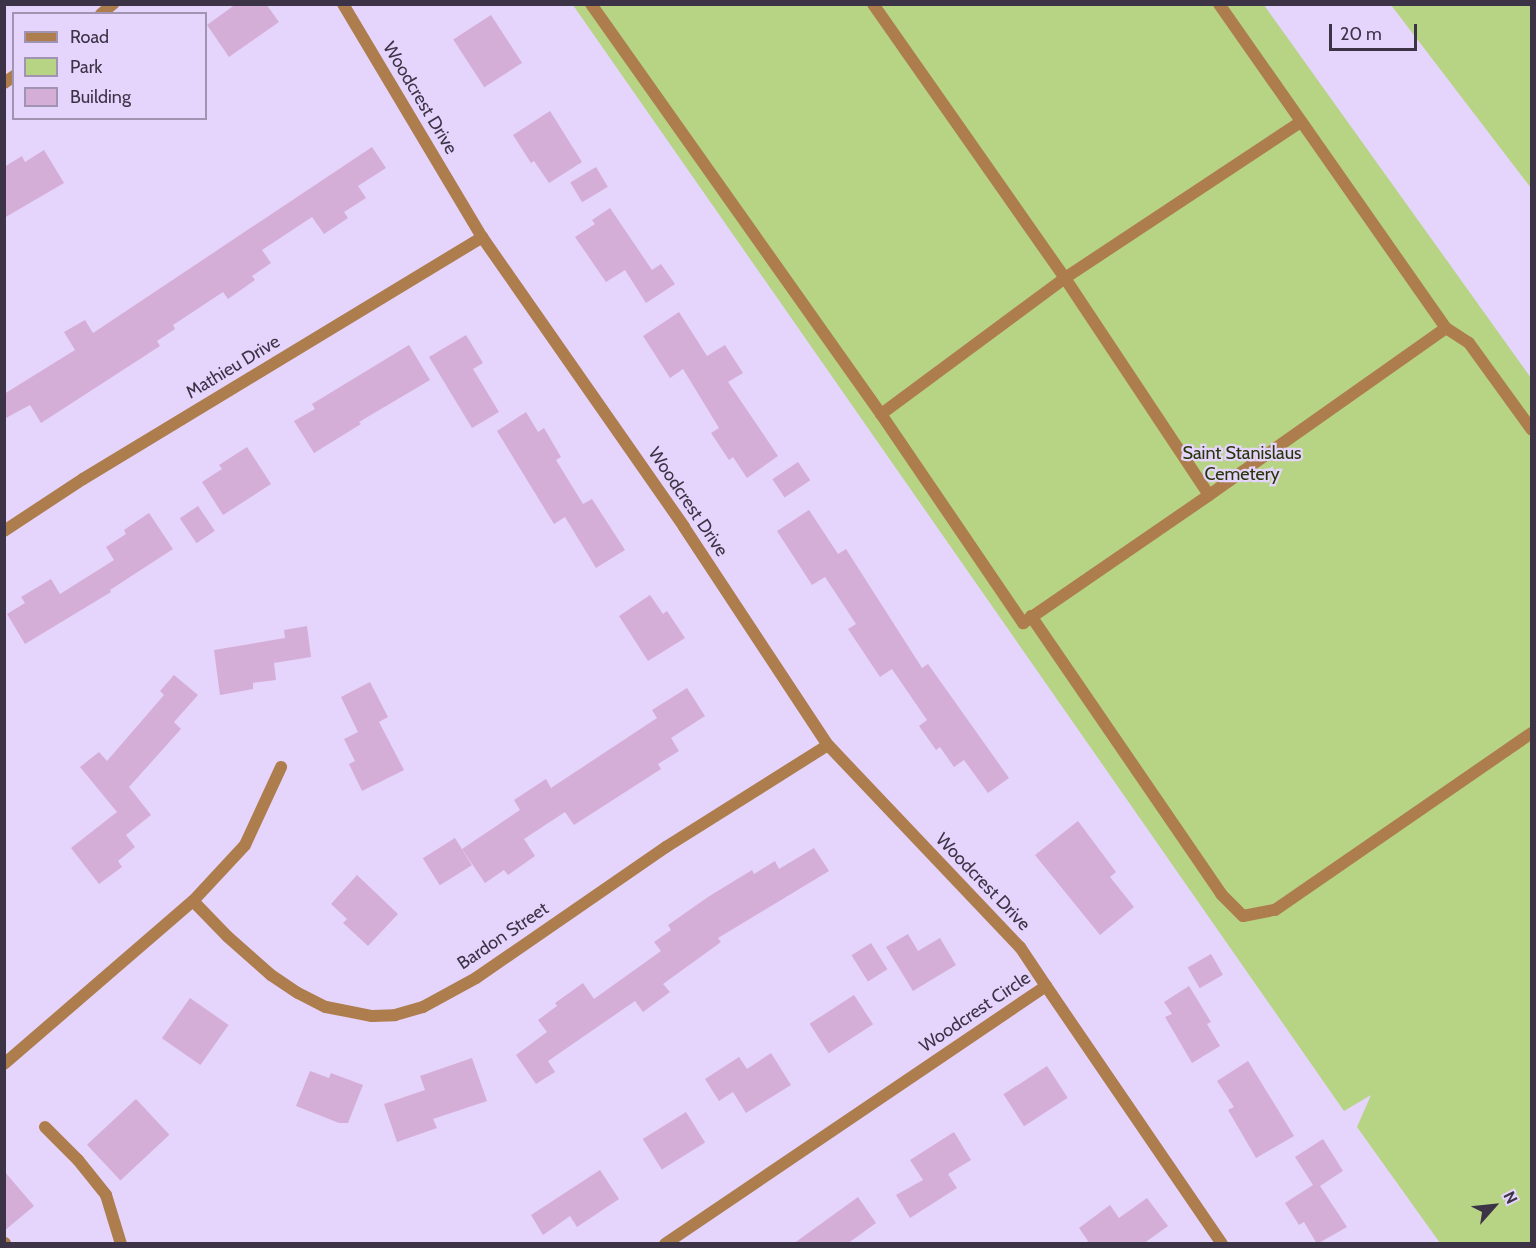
<!DOCTYPE html>
<html>
<head>
<meta charset="utf-8">
<style>
	body { margin:0 }
	#map { position:relative; width:1536px; height:1248px; overflow:hidden; background:#e5d4fb; font-family:Cabin,sans-serif }
	div>[style] { position:absolute }
	[style*='--x'] { left:calc(var(--x)*1px); top:calc(var(--y)*1px); width:calc(var(--w)*1px); rotate:calc(var(--a)*1deg) }
	.green>* { inset:0; background:#b7d384 }
	.building>* { inset:0; background:#d5aed7; transform-origin:0 0 }
	.lane>* { height:12px; margin:-6px; padding:0 6px; transform-origin:6px; border-radius:6px; background:#ae7d4d }
	.street>* { height:12px; margin:-6px; padding:0 6px; transform-origin:6px; border-radius:6px; background:#ae7d4d }
	span { translate:-50% -50%; white-space:nowrap; text-align:center; line-height:1.15; -webkit-text-stroke:4.5px #e5d4fb; paint-order:stroke }
	.street-label { font-size:18px; color:#3c3347 }
	.park-label { font-size:18px; color:#273509 }
	.frame { position:absolute; inset:0; border:6px solid #3c3347; pointer-events:none }
	.legend { position:absolute; left:12px; top:12px; width:195px; height:108px; box-sizing:border-box; background:#e5d4fb; border:2px solid #a194b3; margin:0; padding:8px 10px; list-style:none; font-size:18px; color:#3c3347 }
	.legend li { display:flex; align-items:center; gap:12px; height:30px }
	.legend b { width:30px; border:2px solid #a194b3 }
	.north { position:absolute; left:1464px; top:1176px; width:60px; height:60px; -webkit-text-stroke:4px #e5d4fb; paint-order:stroke; rotate:63deg; font-size:16px; font-weight:700; line-height:24px; text-align:center; color:#3c3347 }
	.north::after { content:''; display:block; margin:auto; width:21px; height:27px; background:#3c3347; clip-path:polygon(50% 0,100% 100%,50% 72%,0 100%) }
	.scale { position:absolute; left:1329px; top:24px; width:88px; height:27px; box-sizing:border-box; border:3px solid #3c3347; border-top:0; padding-left:8px; font-size:18px; line-height:21px; white-space:nowrap; color:#3c3347; -webkit-text-stroke:4px #e5d4fb; paint-order:stroke }
</style>
</head>
<body>
<div id="map">
	<div class="green">
		<i style="clip-path:polygon(573px 5px,1264px 5px,1531px 378px,1531px 1243px,1440px 1243px,1357px 1127px,1371px 1095px,1344px 1111px)"></i>
		<i style="clip-path:polygon(1391px 5px,1531px 5px,1531px 188px)"></i>
	</div>
	<div class="building">
		<i style="clip-path:polygon(236px 4px,266px 4px,279px 22px,229px 57px,207px 25px)"></i>
		<i style="left:491px;top:15px;width:57px;height:45px;rotate:57deg"></i>
		<i style="clip-path:polygon(550px 111px,582px 162px,549px 183px,534px 161px,531px 163px,513px 135px)"></i>
		<i style="clip-path:polygon(372px 147px,386px 168px,358px 186px,366px 198px,344px 212px,348px 218px,324px 234px,312px 217px,262px 250px,271px 263px,252px 276px,255px 280px,228px 299px,223px 292px,173px 325px,175px 329px,157px 341px,160px 346px,41px 423px,30px 405px,4px 419px,4px 394px,75px 350px,64px 332px,85px 320px,93px 333px)"></i>
		<i style="clip-path:polygon(44px 150px,64px 183px,4px 218px,4px 167px,22px 156px,25px 162px)"></i>
		<i style="left:596px;top:167px;width:23px;height:30px;rotate:59deg"></i>
		<i style="clip-path:polygon(610px 208px,652px 270px,661px 264px,675px 284px,646px 303px,625px 270px,606px 282px,575px 237px,595px 224px,592px 220px)"></i>
		<i style="clip-path:polygon(679px 312px,707px 356px,725px 345px,743px 373px,728px 382px,778px 456px,747px 478px,733px 457px,729px 460px,711px 433px,719px 428px,683px 369px,670px 378px,643px 336px)"></i>
		<i style="clip-path:polygon(466px 335px,483px 363px,473px 369px,499px 412px,472px 428px,429px 357px)"></i>
		<i style="clip-path:polygon(409px 345px,430px 380px,359px 422px,361px 424px,314px 453px,294px 421px,315px 409px,312px 404px)"></i>
		<i style="clip-path:polygon(526px 412px,538px 432px,544px 428px,561px 457px,556px 460px,583px 504px,592px 499px,625px 550px,596px 568px,565px 517px,554px 524px,497px 431px)"></i>
		<i style="clip-path:polygon(247px 447px,271px 484px,223px 515px,202px 482px,222px 469px,219px 465px)"></i>
		<i style="left:798px;top:462px;width:22px;height:31px;rotate:56deg"></i>
		<i style="left:198px;top:506px;width:30px;height:22px;rotate:56deg"></i>
		<i style="clip-path:polygon(809px 510px,838px 554px,846px 549px,922px 668px,928px 664px,1009px 778px,988px 793px,964px 760px,954px 767px,940px 747px,936px 750px,919px 726px,927px 720px,892px 669px,880px 677px,848px 629px,856px 624px,825px 577px,812px 585px,777px 531px)"></i>
		<i style="clip-path:polygon(149px 513px,173px 549px,110px 590px,111px 592px,25px 644px,7px 614px,25px 603px,21px 597px,51px 579px,60px 594px,114px 560px,106px 547px,126px 534px,124px 530px)"></i>
		<i style="clip-path:polygon(650px 595px,663px 614px,667px 611px,685px 638px,648px 661px,619px 616px)"></i>
		<i style="clip-path:polygon(307px 626px,311px 657px,274px 663px,276px 680px,253px 683px,253px 689px,220px 695px,214px 650px,285px 638px,284px 630px)"></i>
		<i style="clip-path:polygon(174px 675px,198px 695px,174px 722px,181px 729px,129px 787px,151px 815px,126px 835px,135px 847px,118px 861px,122px 867px,99px 884px,71px 848px,117px 812px,80px 767px,99px 752px,107px 761px,164px 695px,160px 691px)"></i>
		<i style="clip-path:polygon(370px 682px,388px 717px,379px 722px,404px 770px,362px 791px,349px 764px,355px 761px,344px 739px,358px 732px,341px 697px)"></i>
		<i style="clip-path:polygon(687px 688px,705px 716px,671px 738px,679px 751px,658px 764px,661px 769px,574px 825px,565px 812px,524px 839px,535px 856px,508px 875px,504px 870px,485px 883px,462px 849px,520px 810px,514px 800px,546px 779px,551px 788px,657px 718px,652px 710px)"></i>
		<i style="clip-path:polygon(1078px 821px,1116px 872px,1110px 877px,1134px 907px,1100px 935px,1035px 855px)"></i>
		<i style="left:455px;top:838px;width:32px;height:38px;rotate:58deg"></i>
		<i style="clip-path:polygon(814px 848px,829px 871px,718px 938px,721px 942px,663px 984px,670px 992px,643px 1012px,635px 1001px,548px 1061px,555px 1072px,536px 1084px,516px 1055px,547px 1032px,538px 1020px,557px 1006px,555px 1003px,583px 983px,594px 999px,661px 951px,654px 942px,671px 930px,668px 925px,708px 897px,752px 870px,754px 874px,775px 861px,779px 869px)"></i>
		<i style="clip-path:polygon(357px 875px,398px 914px,368px 946px,343px 923px,347px 919px,331px 904px)"></i>
		<i style="clip-path:polygon(908px 934px,918px 951px,940px 938px,956px 965px,913px 991px,886px 947px)"></i>
		<i style="left:871px;top:943px;width:31px;height:23px;rotate:58deg"></i>
		<i style="left:1211px;top:954px;width:24px;height:27px;rotate:60deg"></i>
		<i style="clip-path:polygon(1189px 986px,1211px 1022px,1207px 1024px,1220px 1046px,1192px 1063px,1165px 1017px,1172px 1014px,1164px 1002px)"></i>
		<i style="left:854px;top:995px;width:35px;height:53px;rotate:57deg"></i>
		<i style="left:190px;top:998px;width:47px;height:49px;rotate:35deg"></i>
		<i style="clip-path:polygon(771px 1053px,791px 1085px,746px 1113px,733px 1092px,719px 1101px,705px 1079px,739px 1057px,747px 1069px)"></i>
		<i style="clip-path:polygon(472px 1058px,487px 1101px,433px 1119px,437px 1128px,397px 1142px,384px 1104px,425px 1090px,420px 1076px)"></i>
		<i style="clip-path:polygon(1248px 1061px,1294px 1136px,1256px 1158px,1228px 1110px,1234px 1107px,1217px 1081px)"></i>
		<i style="left:1047px;top:1066px;width:38px;height:52px;rotate:57deg"></i>
		<i style="clip-path:polygon(310px 1071px,329px 1078px,331px 1073px,363px 1085px,348px 1123px,339px 1123px,296px 1106px)"></i>
		<i style="left:136px;top:1099px;width:49px;height:67px;rotate:47deg"></i>
		<i style="left:686px;top:1112px;width:36px;height:51px;rotate:58deg"></i>
		<i style="clip-path:polygon(954px 1132px,971px 1160px,948px 1174px,957px 1188px,910px 1218px,896px 1195px,923px 1180px,910px 1160px)"></i>
		<i style="clip-path:polygon(1323px 1139px,1343px 1171px,1320px 1186px,1347px 1227px,1317px 1244px,1304px 1222px,1299px 1225px,1285px 1203px,1313px 1185px,1295px 1157px)"></i>
		<i style="clip-path:polygon(600px 1170px,619px 1199px,577px 1227px,570px 1216px,543px 1235px,531px 1215px)"></i>
		<i style="clip-path:polygon(4px 1171px,34px 1206px,4px 1231px)"></i>
		<i style="clip-path:polygon(858px 1197px,876px 1223px,847px 1244px,793px 1244px)"></i>
		<i style="clip-path:polygon(1147px 1198px,1168px 1226px,1143px 1244px,1084px 1244px,1088px 1241px,1079px 1228px,1110px 1205px,1119px 1218px)"></i>
	</div>
	<div class="lane">
		<i style="--x:591;--y:4;--w:502;--a:54.73"></i>
		<i style="--x:873;--y:4;--w:335;--a:55"></i>
		<i style="--x:1065;--y:278;--w:229;--a:143.5"></i>
		<i style="--x:881;--y:414;--w:253;--a:55.8"></i>
		<i style="--x:1023;--y:623;--w:226;--a:-34.5"></i>
		<i style="--x:1219;--y:4;--w:396;--a:55"></i>
		<i style="--x:1446;--y:328;--w:290;--a:144.8"></i>
		<i style="--x:1209;--y:495;--w:260;--a:-123.6"></i>
		<i style="--x:1065;--y:278;--w:283;--a:-33.5"></i>
		<i style="--x:1446;--y:328;--w:27;--a:33"></i>
		<i style="--x:1469;--y:343;--w:107;--a:54.1"></i>
		<i style="--x:1031;--y:616;--w:337;--a:55.6"></i>
		<i style="--x:1221;--y:894;--w:31;--a:45"></i>
		<i style="--x:1243;--y:916;--w:33;--a:-11"></i>
		<i style="--x:1275;--y:910;--w:312;--a:-34.6"></i>
		<i style="--x:45;--y:1127;--w:47;--a:45"></i>
		<i style="--x:78;--y:1160;--w:45;--a:51.3"></i>
		<i style="--x:106;--y:1195;--w:51;--a:73"></i>
		<i style="--x:5;--y:1244;--w:1;--a:-90"></i>
	</div>
	<div class="street">
		<i style="--x:343;--y:4;--w:271;--a:59.2"></i>
		<i style="--x:482;--y:237;--w:353;--a:55.1"></i>
		<i style="--x:684;--y:527;--w:261;--a:56.6"></i>
		<i style="--x:828;--y:745;--w:279;--a:46.5"></i>
		<i style="--x:1020;--y:947;--w:47;--a:56.3"></i>
		<i style="--x:101;--y:14;--w:16;--a:-40"></i>
		<i style="--x:4;--y:83;--w:12;--a:-35"></i>
		<i style="--x:4;--y:531;--w:95;--a:-33.4"></i>
		<i style="--x:83;--y:479;--w:467;--a:-31.2"></i>
		<i style="--x:193;--y:901;--w:76;--a:-47.1"></i>
		<i style="--x:245;--y:845;--w:86;--a:-65.2"></i>
		<i style="--x:4;--y:1064;--w:250;--a:-40.8"></i>
		<i style="--x:193;--y:901;--w:50;--a:45.8"></i>
		<i style="--x:228;--y:937;--w:57;--a:41.5"></i>
		<i style="--x:271;--y:975;--w:32;--a:34"></i>
		<i style="--x:298;--y:993;--w:31;--a:27"></i>
		<i style="--x:326;--y:1007;--w:47;--a:11.1"></i>
		<i style="--x:372;--y:1016;--w:23;--a:-2"></i>
		<i style="--x:395;--y:1015;--w:29;--a:-16"></i>
		<i style="--x:423;--y:1007;--w:60;--a:-28.7"></i>
		<i style="--x:476;--y:978;--w:231;--a:-34.6"></i>
		<i style="--x:666;--y:847;--w:191;--a:-32.2"></i>
		<i style="--x:665;--y:1244;--w:460;--a:-34.1"></i>
		<i style="--x:1046;--y:986;--w:312;--a:55.7"></i>
	</div>
	<div class="street-label">
		<span style="left:420px;top:98px;rotate:59deg">Woodcrest Drive</span>
		<span style="left:233px;top:367px;rotate:-31deg">Mathieu Drive</span>
		<span style="left:688px;top:502px;rotate:56deg">Woodcrest Drive</span>
		<span style="left:983px;top:882px;rotate:46deg">Woodcrest Drive</span>
		<span style="left:503px;top:936px;rotate:-34deg">Bardon Street</span>
		<span style="left:975px;top:1012px;rotate:-34deg">Woodcrest Circle</span>
	</div>
	<div class="park-label">
		<span style="left:1242px;top:464px">Saint Stanislaus<br>Cemetery</span>
	</div>
	<div class="frame"></div>
	<ul class="legend">
	<li><b style="height:8px;background:#ae7d4d"></b>Road</li>
	<li><b style="height:16px;background:#b7d384"></b>Park</li>
	<li><b style="height:16px;background:#d5aed7"></b>Building</li>
	</ul>
	<div class="north">N</div>
	<div class="scale">20 m</div>
</div>
</body>
</html>
